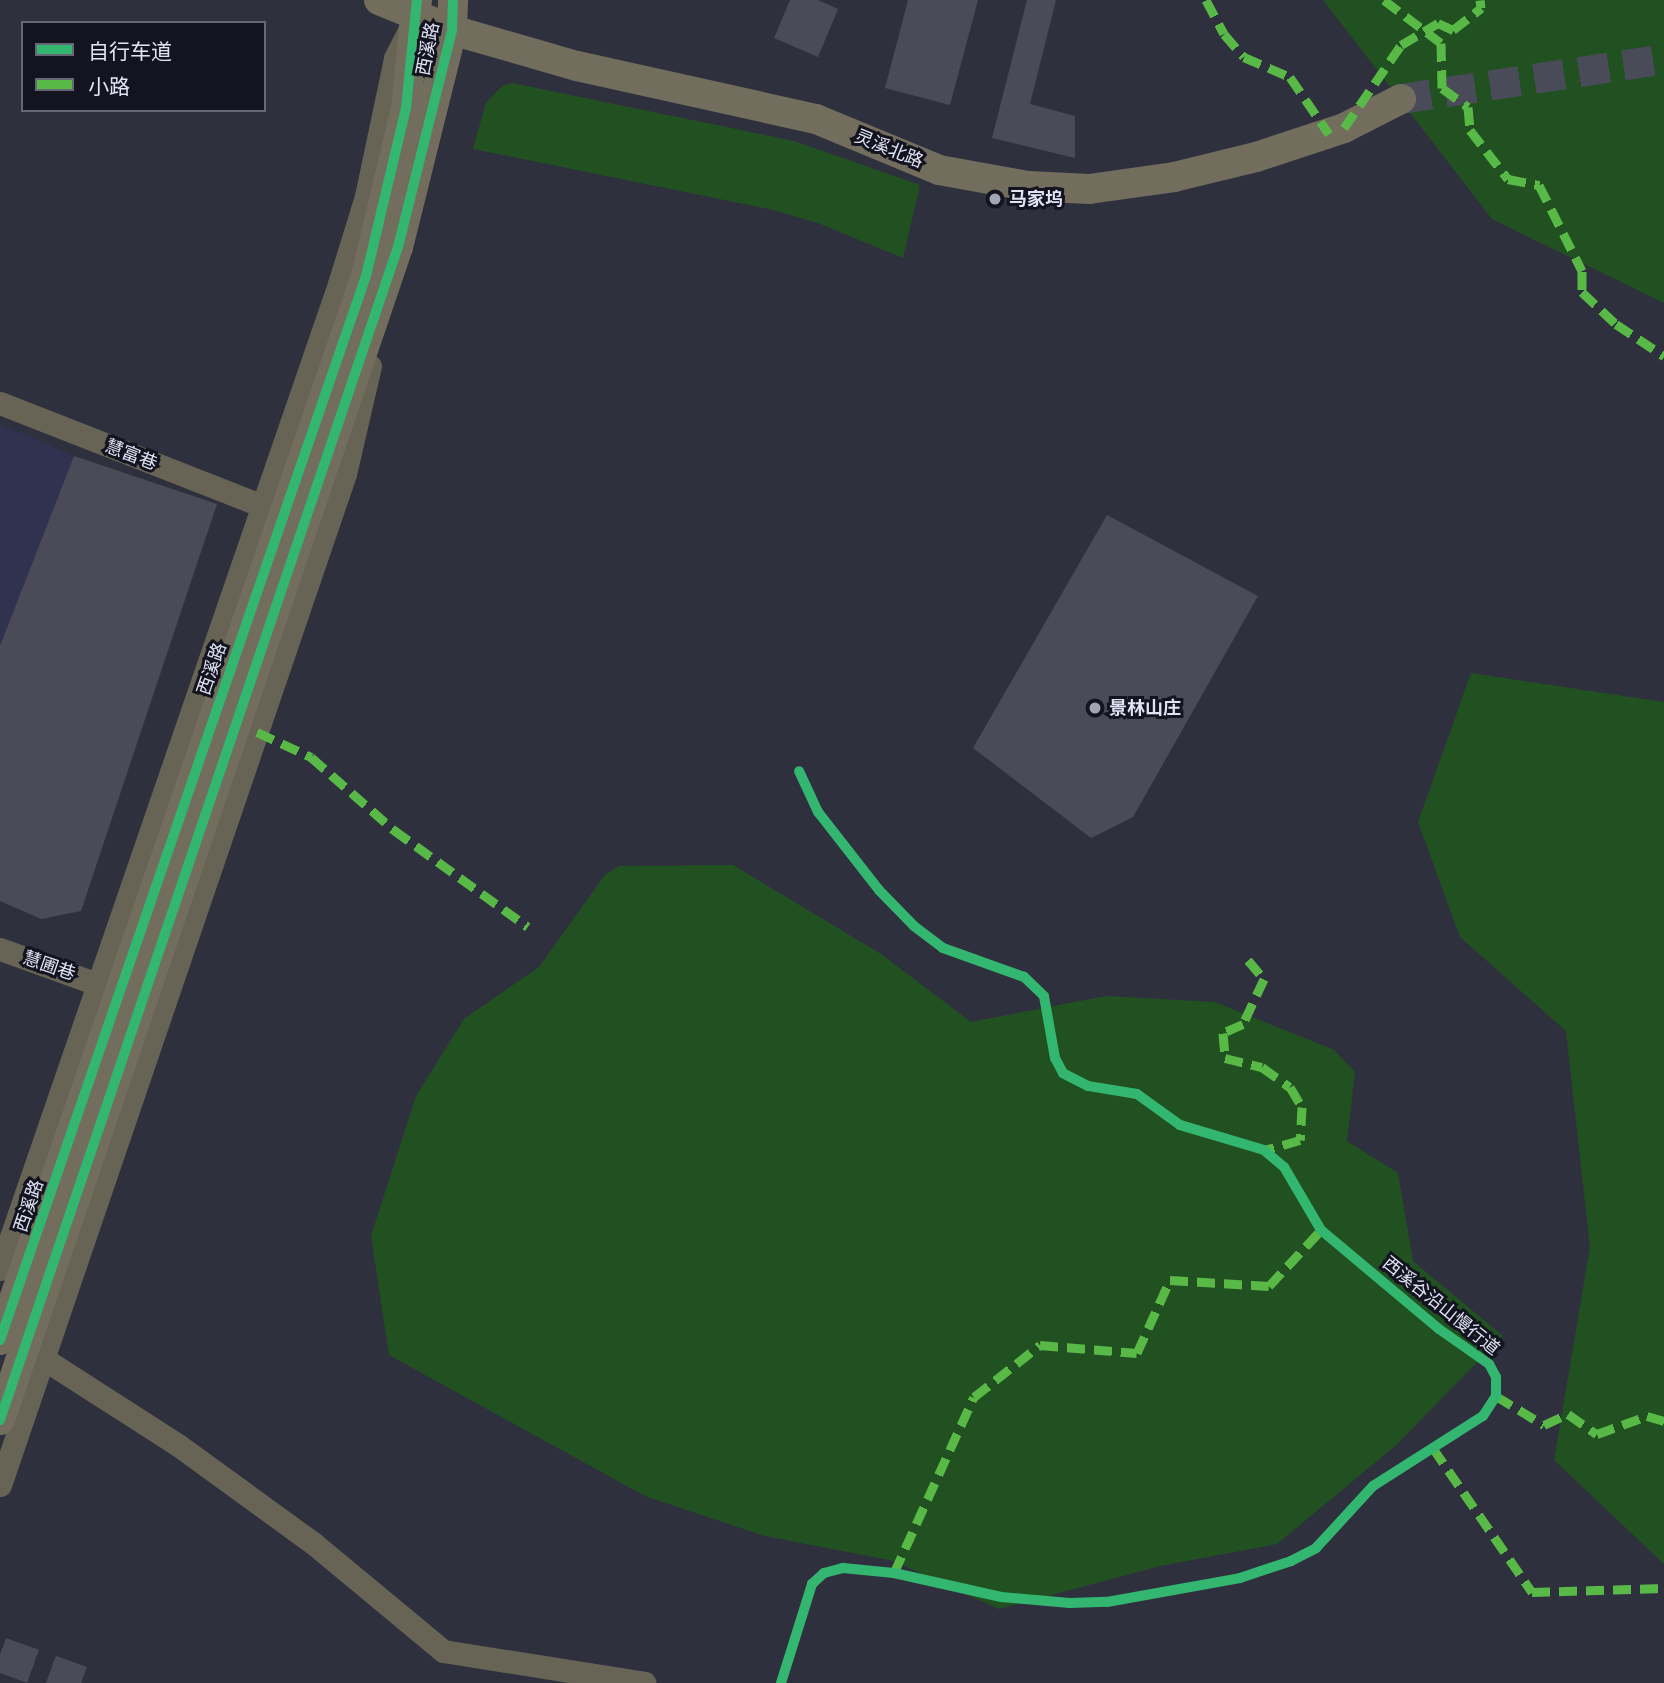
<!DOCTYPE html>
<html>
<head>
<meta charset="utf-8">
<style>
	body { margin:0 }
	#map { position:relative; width:1664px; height:1683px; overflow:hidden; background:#2f303e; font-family:"Work Sans","Noto Sans SC",sans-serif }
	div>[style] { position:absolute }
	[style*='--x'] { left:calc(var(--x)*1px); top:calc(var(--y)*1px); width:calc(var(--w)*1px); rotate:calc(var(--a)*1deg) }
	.built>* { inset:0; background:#313250 }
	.green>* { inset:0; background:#225121 }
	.building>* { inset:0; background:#4a4b57 }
	.major-tunnel>* { height:30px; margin-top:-15px; transform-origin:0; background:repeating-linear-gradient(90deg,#4a4b59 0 30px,transparent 0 45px) }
	.highway-tunnel>* { height:35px; margin-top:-17.5px; transform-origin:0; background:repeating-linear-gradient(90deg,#4a4b59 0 35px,transparent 0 53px) }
	.minor>* { height:23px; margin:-11.5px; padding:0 11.5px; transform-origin:11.5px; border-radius:11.5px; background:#686455 }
	.major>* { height:30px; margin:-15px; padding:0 15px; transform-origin:15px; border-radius:15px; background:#726d5c }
	.quiet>* { height:9px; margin-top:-4.5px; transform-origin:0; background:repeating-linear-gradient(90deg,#58b947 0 18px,transparent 0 27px) }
	.cycleway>* { height:10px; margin:-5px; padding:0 5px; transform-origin:5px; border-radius:5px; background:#33b770 }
	.dots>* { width:19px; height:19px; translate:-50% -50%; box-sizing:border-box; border:4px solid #131420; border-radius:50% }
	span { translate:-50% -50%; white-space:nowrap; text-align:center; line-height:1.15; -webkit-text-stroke:6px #131420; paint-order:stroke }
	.street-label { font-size:18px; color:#e1e3f4 }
	.poi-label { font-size:18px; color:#e1e3f4; font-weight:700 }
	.left { translate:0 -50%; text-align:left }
	.legend { position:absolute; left:21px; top:21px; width:245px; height:91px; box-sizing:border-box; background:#131420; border:2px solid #656775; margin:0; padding:9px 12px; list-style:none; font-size:21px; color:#e1e3f4 }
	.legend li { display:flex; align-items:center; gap:14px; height:35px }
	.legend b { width:35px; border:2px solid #656775 }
</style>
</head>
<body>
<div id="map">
	<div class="built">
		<i style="clip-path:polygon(0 424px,74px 456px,0 646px)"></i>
	</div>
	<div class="green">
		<i style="clip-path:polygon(1323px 0,1664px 0,1664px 303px,1492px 219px)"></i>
		<i style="clip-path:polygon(512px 83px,794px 141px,920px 185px,903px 258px,818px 223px,769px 209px,473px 149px,486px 103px,502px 86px)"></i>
		<i style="clip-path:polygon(1471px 673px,1664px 702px,1664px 1564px,1554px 1460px,1590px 1247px,1566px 1031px,1460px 937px,1418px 822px)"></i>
		<i style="clip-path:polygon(733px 865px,881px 954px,971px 1022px,1106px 996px,1215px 1002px,1334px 1050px,1355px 1072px,1347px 1141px,1398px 1173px,1413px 1261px,1503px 1336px,1395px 1446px,1277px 1544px,1160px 1566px,999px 1609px,894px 1561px,765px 1536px,645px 1496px,389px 1355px,371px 1236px,416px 1096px,464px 1019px,539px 967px,605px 875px,619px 866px)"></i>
	</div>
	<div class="building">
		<i style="clip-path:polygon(790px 0,818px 0,838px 9px,818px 57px,774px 38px)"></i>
		<i style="clip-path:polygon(908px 0,978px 0,950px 105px,885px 88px)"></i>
		<i style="clip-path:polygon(1027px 0,1056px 0,1030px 104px,1075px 116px,1075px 158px,992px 138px)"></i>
		<i style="clip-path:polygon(74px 456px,217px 504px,81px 911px,41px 919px,0 901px,0 646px)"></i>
		<i style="clip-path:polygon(1107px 515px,1258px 596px,1133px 817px,1091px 838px,973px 748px)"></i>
	</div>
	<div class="major-tunnel">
		<i style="--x:1401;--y:99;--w:266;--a:-8.6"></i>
	</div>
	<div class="highway-tunnel">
		<i style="--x:0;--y:1654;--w:86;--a:19.7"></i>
	</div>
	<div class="minor">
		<i style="--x:0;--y:403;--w:282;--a:21.4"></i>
		<i style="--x:0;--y:949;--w:103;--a:19.8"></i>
		<i style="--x:0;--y:1269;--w:1042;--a:-71.01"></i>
		<i style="--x:339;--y:284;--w:92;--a:-72.9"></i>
		<i style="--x:366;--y:196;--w:141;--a:-78.1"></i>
		<i style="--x:395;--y:58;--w:34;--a:-63"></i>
		<i style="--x:44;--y:1359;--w:159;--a:32.7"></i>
		<i style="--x:178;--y:1445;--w:167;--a:36"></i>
		<i style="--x:313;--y:1543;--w:169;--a:39.7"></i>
		<i style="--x:443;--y:1651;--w:204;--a:9"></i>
		<i style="--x:0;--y:1485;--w:1068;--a:-71.16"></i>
		<i style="--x:345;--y:474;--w:111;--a:-77"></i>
	</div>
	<div class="major">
		<i style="--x:379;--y:0;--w:79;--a:22.3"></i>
		<i style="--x:452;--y:30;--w:130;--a:16.1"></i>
		<i style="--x:577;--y:66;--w:245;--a:12.5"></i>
		<i style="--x:816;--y:119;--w:133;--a:22.5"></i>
		<i style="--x:939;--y:170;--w:90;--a:10.2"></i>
		<i style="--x:1028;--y:186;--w:61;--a:2.8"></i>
		<i style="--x:1089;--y:189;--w:86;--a:-8"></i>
		<i style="--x:1174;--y:177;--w:84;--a:-13.7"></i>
		<i style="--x:1256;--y:157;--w:93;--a:-18.2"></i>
		<i style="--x:1344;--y:128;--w:64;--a:-27"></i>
		<i style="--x:0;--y:1340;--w:1125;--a:-71.02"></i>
		<i style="--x:366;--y:276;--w:173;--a:-76.6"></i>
		<i style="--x:406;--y:108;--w:109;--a:-84.2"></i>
		<i style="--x:0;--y:1420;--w:1239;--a:-71.26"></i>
		<i style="--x:398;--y:247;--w:224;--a:-76"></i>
		<i style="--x:452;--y:30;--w:30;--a:-88"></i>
	</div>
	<div class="quiet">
		<i style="--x:1206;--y:0;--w:38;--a:62"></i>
		<i style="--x:1224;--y:34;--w:30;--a:49"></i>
		<i style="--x:1244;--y:57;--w:50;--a:23.5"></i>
		<i style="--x:1290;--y:77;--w:69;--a:55.6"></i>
		<i style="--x:1384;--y:0;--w:71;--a:37"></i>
		<i style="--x:1441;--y:43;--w:45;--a:88.7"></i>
		<i style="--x:1442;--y:88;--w:32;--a:36"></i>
		<i style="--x:1468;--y:107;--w:23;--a:85"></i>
		<i style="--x:1470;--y:130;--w:62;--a:52.2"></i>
		<i style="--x:1508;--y:179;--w:32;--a:11"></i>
		<i style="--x:1539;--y:185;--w:96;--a:63.4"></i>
		<i style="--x:1582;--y:271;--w:21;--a:90"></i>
		<i style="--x:1582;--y:292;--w:47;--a:43.3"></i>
		<i style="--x:1616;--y:324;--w:58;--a:33.7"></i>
		<i style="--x:1344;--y:128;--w:101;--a:-55.5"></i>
		<i style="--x:1401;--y:45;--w:43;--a:-30.7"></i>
		<i style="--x:1438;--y:23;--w:17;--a:25"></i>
		<i style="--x:1453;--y:30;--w:36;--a:-38"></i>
		<i style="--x:1481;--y:8;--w:8;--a:-97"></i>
		<i style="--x:257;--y:732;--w:60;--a:24.8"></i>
		<i style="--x:311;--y:757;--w:111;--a:41.3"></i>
		<i style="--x:394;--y:830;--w:165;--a:35.9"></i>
		<i style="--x:1248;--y:960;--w:25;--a:50"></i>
		<i style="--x:1264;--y:979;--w:50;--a:115"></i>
		<i style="--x:1243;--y:1024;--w:22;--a:156"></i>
		<i style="--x:1223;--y:1033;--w:25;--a:85"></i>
		<i style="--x:1225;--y:1058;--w:38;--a:14"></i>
		<i style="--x:1262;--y:1067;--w:34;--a:36"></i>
		<i style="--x:1290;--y:1087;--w:23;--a:59"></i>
		<i style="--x:1302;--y:1107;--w:33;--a:93"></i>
		<i style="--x:1300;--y:1140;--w:37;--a:164"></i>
		<i style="--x:1496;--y:1396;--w:56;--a:31.1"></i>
		<i style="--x:1544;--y:1425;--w:26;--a:-25"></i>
		<i style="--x:1568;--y:1414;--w:35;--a:35"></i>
		<i style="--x:1597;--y:1434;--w:53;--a:-19.8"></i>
		<i style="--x:1647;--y:1416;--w:18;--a:16"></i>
		<i style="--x:1433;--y:1448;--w:175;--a:55.5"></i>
		<i style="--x:1532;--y:1592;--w:132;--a:-1.7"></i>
		<i style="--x:894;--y:1573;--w:193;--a:-65.6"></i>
		<i style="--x:974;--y:1397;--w:84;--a:-38.2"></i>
		<i style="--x:1040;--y:1345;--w:97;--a:4.7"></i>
		<i style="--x:1137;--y:1353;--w:80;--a:-65.7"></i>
		<i style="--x:1170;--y:1280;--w:99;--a:3.5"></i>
		<i style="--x:1269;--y:1286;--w:76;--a:-47.1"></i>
	</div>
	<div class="cycleway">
		<i style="--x:0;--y:1340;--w:1125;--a:-71.02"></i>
		<i style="--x:366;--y:276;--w:173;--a:-76.6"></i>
		<i style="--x:406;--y:108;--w:109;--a:-84.2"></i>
		<i style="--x:0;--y:1420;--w:1239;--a:-71.26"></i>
		<i style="--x:398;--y:247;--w:224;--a:-76"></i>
		<i style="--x:452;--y:30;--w:30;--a:-88"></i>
		<i style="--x:781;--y:1683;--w:104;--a:-72.6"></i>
		<i style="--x:812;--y:1584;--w:16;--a:-43"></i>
		<i style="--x:824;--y:1573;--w:20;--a:-15"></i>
		<i style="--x:843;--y:1568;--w:51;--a:5.6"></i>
		<i style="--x:894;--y:1573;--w:110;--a:12.6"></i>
		<i style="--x:1001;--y:1597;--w:69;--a:5"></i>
		<i style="--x:1070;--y:1603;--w:37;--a:-2"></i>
		<i style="--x:1107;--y:1602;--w:135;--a:-10.2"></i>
		<i style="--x:1240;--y:1578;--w:54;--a:-18.4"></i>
		<i style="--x:1291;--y:1561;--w:28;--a:-27"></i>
		<i style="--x:1316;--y:1548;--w:84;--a:-47.4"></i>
		<i style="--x:1373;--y:1486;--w:130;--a:-32.5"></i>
		<i style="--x:1483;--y:1416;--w:24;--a:-57"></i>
		<i style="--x:1496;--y:1396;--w:19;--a:-90"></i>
		<i style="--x:1496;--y:1377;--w:15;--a:-118"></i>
		<i style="--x:1489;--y:1364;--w:61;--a:-145"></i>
		<i style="--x:1439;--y:1329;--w:154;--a:-140"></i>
		<i style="--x:1321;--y:1230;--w:73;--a:-120.4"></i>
		<i style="--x:1284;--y:1167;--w:26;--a:-140"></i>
		<i style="--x:1264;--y:1150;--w:88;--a:-163.4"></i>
		<i style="--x:1180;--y:1125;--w:53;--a:-144.2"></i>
		<i style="--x:1137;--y:1094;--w:50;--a:-170.7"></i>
		<i style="--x:1088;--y:1086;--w:28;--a:-153"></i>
		<i style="--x:1063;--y:1073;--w:17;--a:-118"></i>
		<i style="--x:1055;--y:1058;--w:63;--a:-100.1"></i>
		<i style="--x:1044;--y:996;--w:28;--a:-136"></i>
		<i style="--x:1024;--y:977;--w:86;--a:-160.3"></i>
		<i style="--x:943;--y:948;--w:36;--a:-143"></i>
		<i style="--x:914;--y:926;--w:50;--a:-134.2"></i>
		<i style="--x:879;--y:890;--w:99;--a:-128"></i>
		<i style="--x:818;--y:812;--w:45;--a:-114.9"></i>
	</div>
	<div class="dots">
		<i style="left:995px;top:199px;background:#a3a4b4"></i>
		<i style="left:1095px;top:708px;background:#a3a4b4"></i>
	</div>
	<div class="street-label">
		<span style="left:428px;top:49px;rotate:-79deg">西溪路</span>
		<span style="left:889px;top:149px;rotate:22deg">灵溪北路</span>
		<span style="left:131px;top:455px;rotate:21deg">慧富巷</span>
		<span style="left:212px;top:669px;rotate:-71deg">西溪路</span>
		<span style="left:49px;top:966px;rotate:19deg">慧圃巷</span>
		<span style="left:29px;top:1206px;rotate:-71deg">西溪路</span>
		<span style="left:1441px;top:1306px;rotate:39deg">西溪谷沿山慢行道</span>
	</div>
	<div class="poi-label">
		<span class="left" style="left:1009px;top:199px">马家坞</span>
		<span class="left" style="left:1109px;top:708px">景林山庄</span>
	</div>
	<ul class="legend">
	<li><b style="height:9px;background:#33b770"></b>自行车道</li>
	<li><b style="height:9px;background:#58b947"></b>小路</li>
	</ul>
</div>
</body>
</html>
